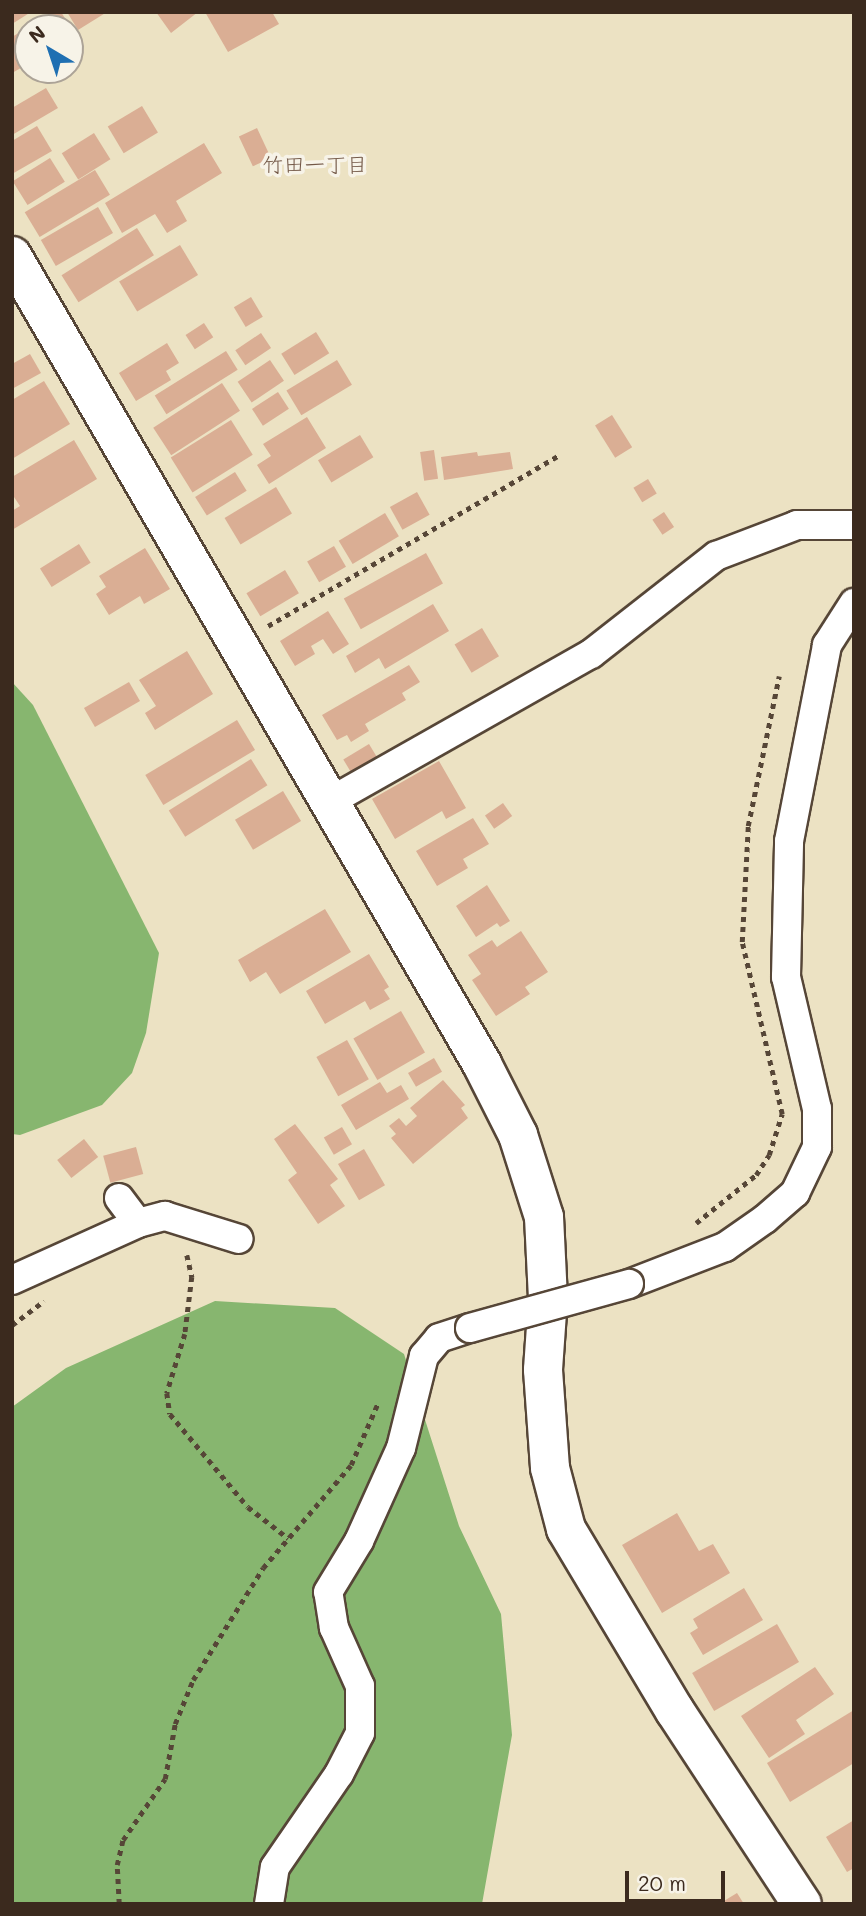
<!DOCTYPE html>
<html>
<head>
<meta charset="utf-8">
<style>
	body { margin:0 }
	#map { position:relative; width:866px; height:1916px; overflow:hidden; background:#ece2c3; font-family:Mali,"Klee One",sans-serif }
	div>[style] { position:absolute }
	[style*='--x'] { left:calc(var(--x)*1px); top:calc(var(--y)*1px); width:calc(var(--w)*1px); rotate:calc(var(--a)*1deg) }
	.forest>* { inset:0; background:#87b66f }
	.building>* { inset:0; background:#daae94; transform-origin:0 0 }
	.path>* { height:4.5px; margin-top:-2.25px; transform-origin:0; background:repeating-linear-gradient(90deg,#564637 0 5px,transparent 0 10px) }
	.roads { filter:drop-shadow(2px 0 #564637) drop-shadow(-2px 0 #564637) drop-shadow(0 2px #564637) drop-shadow(0 -2px #564637) }
	.street>* { height:28px; margin:-14px; padding:0 14px; transform-origin:14px; border-radius:14px; background:#fff }
	.secondary>* { height:38px; margin:-19px; padding:0 19px; transform-origin:19px; border-radius:19px; background:#fff }
	.bridges { filter:drop-shadow(2px 0 #564637) drop-shadow(-2px 0 #564637) drop-shadow(0 2px #564637) drop-shadow(0 -2px #564637) }
	.street-bridge>* { height:28px; margin:-14px; padding:0 14px; transform-origin:14px; border-radius:14px; background:#fff }
	span { translate:-50% -50%; white-space:nowrap; text-align:center; line-height:1.15; -webkit-text-stroke:7px #f7f3e8; paint-order:stroke }
	.neighbourhood-label { font-size:21px; color:#735847 }
	.frame { position:absolute; inset:0; border:14px solid #3b2a1e; pointer-events:none }
	.north { position:absolute; left:14px; top:14px; width:70px; height:70px; box-sizing:border-box; background:#f7f3e8; border:2px solid #aca397; border-radius:50%; rotate:321deg; font-size:19px; font-weight:700; line-height:28px; text-align:center; color:#3b2a1e }
	.north::after { content:''; display:block; margin:auto; width:24px; height:32px; background:#1f6fb2; clip-path:polygon(50% 0,100% 100%,50% 72%,0 100%) }
	.scale { position:absolute; left:625px; top:1871px; width:100px; height:32px; box-sizing:border-box; border:4px solid #3b2a1e; border-top:0; padding-left:9px; font-size:21px; line-height:24px; white-space:nowrap; color:#3b2a1e; -webkit-text-stroke:5px #f7f3e8; paint-order:stroke }
</style>
</head>
<body>
<div id="map">
	<div class="forest">
		<i style="clip-path:polygon(12px 682px,33px 705px,159px 953px,146px 1033px,132px 1073px,102px 1105px,20px 1135px,12px 1134px)"></i>
		<i style="clip-path:polygon(215px 1301px,335px 1308px,404px 1354px,459px 1526px,501px 1614px,512px 1735px,482px 1904px,12px 1904px,12px 1407px,66px 1368px)"></i>
	</div>
	<div class="building">
		<i style="clip-path:polygon(12px 12px,31px 12px,12px 24px)"></i>
		<i style="clip-path:polygon(53px 12px,61px 12px,75px 34px,70px 37px,70px 28px,28px 28px,28px 64px,12px 73px,12px 37px)"></i>
		<i style="clip-path:polygon(67px 12px,107px 12px,78px 30px)"></i>
		<i style="clip-path:polygon(156px 12px,198px 12px,171px 33px)"></i>
		<i style="clip-path:polygon(205px 12px,272px 12px,279px 24px,228px 52px)"></i>
		<i style="clip-path:polygon(46px 88px,58px 108px,12px 135px,12px 108px)"></i>
		<i style="left:142px;top:106px;width:31px;height:40px;rotate:59deg"></i>
		<i style="clip-path:polygon(37px 126px,52px 151px,12px 174px,12px 141px)"></i>
		<i style="left:257px;top:128px;width:33px;height:20px;rotate:65deg"></i>
		<i style="left:94px;top:133px;width:31px;height:38px;rotate:58deg"></i>
		<i style="clip-path:polygon(204px 143px,222px 173px,176px 201px,187px 221px,167px 233px,155px 214px,122px 233px,105px 203px)"></i>
		<i style="left:50px;top:158px;width:28px;height:44px;rotate:58deg"></i>
		<i style="left:95px;top:170px;width:29px;height:82px;rotate:59deg"></i>
		<i style="left:98px;top:207px;width:30px;height:66px;rotate:60deg"></i>
		<i style="left:137px;top:228px;width:32px;height:89px;rotate:58deg"></i>
		<i style="left:180px;top:245px;width:35px;height:71px;rotate:59deg"></i>
		<i style="left:251px;top:297px;width:23px;height:20px;rotate:59deg"></i>
		<i style="left:204px;top:323px;width:17px;height:22px;rotate:57deg"></i>
		<i style="left:316px;top:332px;width:25px;height:41px;rotate:58deg"></i>
		<i style="left:261px;top:333px;width:18px;height:31px;rotate:56deg"></i>
		<i style="clip-path:polygon(167px 343px,179px 363px,166px 371px,171px 380px,136px 401px,119px 373px)"></i>
		<i style="left:226px;top:351px;width:22px;height:84px;rotate:58deg"></i>
		<i style="clip-path:polygon(30px 354px,41px 373px,12px 389px,12px 364px)"></i>
		<i style="left:270px;top:360px;width:25px;height:39px;rotate:56deg"></i>
		<i style="left:337px;top:360px;width:29px;height:59px;rotate:59deg"></i>
		<i style="clip-path:polygon(44px 381px,70px 424px,12px 459px,12px 400px)"></i>
		<i style="left:222px;top:383px;width:33px;height:82px;rotate:57deg"></i>
		<i style="left:278px;top:392px;width:20px;height:31px;rotate:57deg"></i>
		<i style="left:612px;top:415px;width:38px;height:20px;rotate:58deg"></i>
		<i style="clip-path:polygon(307px 417px,326px 448px,269px 484px,257px 465px,271px 456px,263px 444px)"></i>
		<i style="left:231px;top:420px;width:41px;height:71px;rotate:58deg"></i>
		<i style="left:360px;top:435px;width:26px;height:49px;rotate:59deg"></i>
		<i style="clip-path:polygon(74px 440px,97px 479px,12px 530px,12px 511px,20px 506px,12px 494px,12px 477px)"></i>
		<i style="left:434px;top:450px;width:29px;height:14px;rotate:82deg"></i>
		<i style="clip-path:polygon(477px 452px,478px 456px,510px 452px,513px 469px,444px 480px,441px 457px)"></i>
		<i style="left:235px;top:472px;width:22px;height:47px;rotate:58deg"></i>
		<i style="left:648px;top:479px;width:17px;height:17px;rotate:59deg"></i>
		<i style="left:276px;top:487px;width:31px;height:60px;rotate:59deg"></i>
		<i style="left:417px;top:492px;width:26px;height:31px;rotate:61deg"></i>
		<i style="left:664px;top:512px;width:18px;height:14px;rotate:56deg"></i>
		<i style="left:385px;top:513px;width:27px;height:54px;rotate:59deg"></i>
		<i style="left:79px;top:544px;width:22px;height:46px;rotate:58deg"></i>
		<i style="left:334px;top:546px;width:24px;height:31px;rotate:60deg"></i>
		<i style="clip-path:polygon(145px 548px,170px 589px,144px 604px,140px 596px,109px 615px,96px 594px,106px 587px,99px 576px)"></i>
		<i style="left:426px;top:553px;width:35px;height:94px;rotate:61deg"></i>
		<i style="left:285px;top:570px;width:27px;height:45px;rotate:59deg"></i>
		<i style="clip-path:polygon(433px 604px,449px 631px,385px 669px,379px 658px,355px 673px,346px 656px)"></i>
		<i style="clip-path:polygon(328px 611px,349px 644px,333px 654px,323px 639px,311px 646px,315px 654px,295px 666px,280px 641px)"></i>
		<i style="left:482px;top:628px;width:33px;height:32px;rotate:59deg"></i>
		<i style="clip-path:polygon(187px 651px,213px 694px,155px 730px,145px 713px,156px 706px,139px 680px)"></i>
		<i style="clip-path:polygon(409px 665px,420px 682px,402px 693px,406px 700px,365px 724px,369px 731px,351px 742px,347px 735px,337px 740px,322px 715px)"></i>
		<i style="left:129px;top:682px;width:22px;height:52px;rotate:60deg"></i>
		<i style="left:237px;top:720px;width:35px;height:107px;rotate:59deg"></i>
		<i style="left:369px;top:744px;width:17px;height:30px;rotate:59deg"></i>
		<i style="left:251px;top:759px;width:31px;height:97px;rotate:58deg"></i>
		<i style="clip-path:polygon(439px 761px,466px 808px,446px 819px,442px 811px,395px 839px,372px 799px)"></i>
		<i style="left:283px;top:791px;width:35px;height:56px;rotate:59deg"></i>
		<i style="left:503px;top:803px;width:16px;height:22px;rotate:55deg"></i>
		<i style="clip-path:polygon(473px 818px,489px 844px,463px 859px,468px 868px,437px 886px,416px 851px)"></i>
		<i style="clip-path:polygon(487px 885px,510px 921px,500px 927px,497px 923px,476px 937px,456px 906px)"></i>
		<i style="clip-path:polygon(325px 909px,351px 952px,280px 994px,266px 972px,250px 982px,238px 960px)"></i>
		<i style="clip-path:polygon(521px 931px,548px 972px,525px 987px,530px 994px,496px 1016px,472px 980px,481px 974px,468px 955px,492px 940px,497px 947px)"></i>
		<i style="clip-path:polygon(369px 954px,389px 987px,384px 990px,390px 999px,370px 1010px,365px 1001px,325px 1024px,306px 991px)"></i>
		<i style="left:401px;top:1011px;width:48px;height:55px;rotate:60deg"></i>
		<i style="left:347px;top:1040px;width:45px;height:35px;rotate:61deg"></i>
		<i style="left:434px;top:1058px;width:16px;height:30px;rotate:60deg"></i>
		<i style="clip-path:polygon(443px 1080px,465px 1105px,461px 1108px,468px 1118px,413px 1164px,391px 1138px,396px 1134px,389px 1126px,399px 1118px,406px 1126px,417px 1116px,410px 1108px)"></i>
		<i style="clip-path:polygon(380px 1082px,387px 1093px,401px 1085px,409px 1099px,356px 1130px,341px 1105px)"></i>
		<i style="clip-path:polygon(295px 1124px,338px 1179px,330px 1185px,345px 1206px,318px 1224px,288px 1180px,297px 1173px,274px 1139px)"></i>
		<i style="left:342px;top:1127px;width:20px;height:21px;rotate:60deg"></i>
		<i style="left:84px;top:1139px;width:23px;height:34px;rotate:52deg"></i>
		<i style="left:136px;top:1147px;width:28px;height:34px;rotate:75deg"></i>
		<i style="left:364px;top:1149px;width:42px;height:30px;rotate:60deg"></i>
		<i style="clip-path:polygon(677px 1513px,699px 1551px,713px 1544px,730px 1573px,662px 1613px,622px 1545px)"></i>
		<i style="clip-path:polygon(744px 1588px,763px 1620px,703px 1655px,690px 1633px,698px 1628px,693px 1619px)"></i>
		<i style="left:777px;top:1624px;width:44px;height:98px;rotate:60deg"></i>
		<i style="clip-path:polygon(815px 1667px,834px 1694px,796px 1720px,805px 1734px,769px 1758px,741px 1716px)"></i>
		<i style="clip-path:polygon(854px 1710px,854px 1763px,790px 1802px,767px 1763px)"></i>
		<i style="clip-path:polygon(854px 1820px,854px 1868px,847px 1872px,826px 1837px)"></i>
		<i style="clip-path:polygon(737px 1893px,744px 1904px,719px 1904px)"></i>
	</div>
	<div class="path">
		<i style="--x:268;--y:626;--w:338;--a:-30.4"></i>
		<i style="--x:696;--y:1223;--w:77;--a:-38.7"></i>
		<i style="--x:756;--y:1175;--w:24;--a:-57"></i>
		<i style="--x:769;--y:1155;--w:43;--a:-72.4"></i>
		<i style="--x:782;--y:1114;--w:177;--a:-103.1"></i>
		<i style="--x:742;--y:942;--w:116;--a:-87"></i>
		<i style="--x:748;--y:826;--w:153;--a:-78.3"></i>
		<i style="--x:187;--y:1255;--w:23;--a:77"></i>
		<i style="--x:192;--y:1277;--w:57;--a:97"></i>
		<i style="--x:185;--y:1334;--w:62;--a:107"></i>
		<i style="--x:167;--y:1393;--w:21;--a:82"></i>
		<i style="--x:170;--y:1414;--w:121;--a:50"></i>
		<i style="--x:248;--y:1507;--w:51;--a:37.8"></i>
		<i style="--x:12;--y:1325;--w:40;--a:-37"></i>
		<i style="--x:119;--y:1904;--w:39;--a:-93"></i>
		<i style="--x:117;--y:1865;--w:26;--a:-77"></i>
		<i style="--x:123;--y:1840;--w:74;--a:-55.5"></i>
		<i style="--x:165;--y:1779;--w:56;--a:-79.7"></i>
		<i style="--x:175;--y:1724;--w:48;--a:-67.8"></i>
		<i style="--x:193;--y:1680;--w:132;--a:-58"></i>
		<i style="--x:263;--y:1568;--w:135;--a:-49.5"></i>
		<i style="--x:351;--y:1465;--w:68;--a:-66.5"></i>
	</div>
	<div class="roads">
		<div class="street">
			<i style="--x:329;--y:802;--w:301;--a:-29.5"></i>
			<i style="--x:591;--y:654;--w:159;--a:-38.1"></i>
			<i style="--x:716;--y:556;--w:87;--a:-20.9"></i>
			<i style="--x:797;--y:525;--w:57;--a:0"></i>
			<i style="--x:119;--y:1198;--w:31;--a:53"></i>
			<i style="--x:12;--y:1280;--w:138;--a:-24.3"></i>
			<i style="--x:138;--y:1223;--w:28;--a:-15"></i>
			<i style="--x:165;--y:1216;--w:77;--a:17.3"></i>
			<i style="--x:629;--y:1284;--w:103;--a:-21.1"></i>
			<i style="--x:725;--y:1247;--w:49;--a:-35"></i>
			<i style="--x:765;--y:1219;--w:40;--a:-41"></i>
			<i style="--x:795;--y:1193;--w:51;--a:-64.4"></i>
			<i style="--x:817;--y:1147;--w:38;--a:-90"></i>
			<i style="--x:817;--y:1109;--w:136;--a:-103.2"></i>
			<i style="--x:786;--y:977;--w:136;--a:-88.7"></i>
			<i style="--x:789;--y:841;--w:200;--a:-79"></i>
			<i style="--x:827;--y:645;--w:50;--a:-57.3"></i>
			<i style="--x:269;--y:1904;--w:37;--a:-81"></i>
			<i style="--x:275;--y:1867;--w:113;--a:-55.5"></i>
			<i style="--x:339;--y:1774;--w:46;--a:-62.9"></i>
			<i style="--x:360;--y:1733;--w:47;--a:-90"></i>
			<i style="--x:360;--y:1686;--w:64;--a:-114.1"></i>
			<i style="--x:334;--y:1628;--w:36;--a:-99"></i>
			<i style="--x:328;--y:1592;--w:60;--a:-58.7"></i>
			<i style="--x:359;--y:1541;--w:102;--a:-65.7"></i>
			<i style="--x:401;--y:1448;--w:95;--a:-76"></i>
			<i style="--x:424;--y:1356;--w:23;--a:-50"></i>
			<i style="--x:439;--y:1338;--w:33;--a:-18"></i>
		</div>
		<div class="secondary">
			<i style="--x:12;--y:256;--w:935;--a:59.81"></i>
			<i style="--x:482;--y:1064;--w:80;--a:63.1"></i>
			<i style="--x:518;--y:1135;--w:86;--a:72.4"></i>
			<i style="--x:544;--y:1217;--w:81;--a:87.2"></i>
			<i style="--x:548;--y:1298;--w:72;--a:94"></i>
			<i style="--x:543;--y:1370;--w:98;--a:85.9"></i>
			<i style="--x:550;--y:1468;--w:63;--a:75.3"></i>
			<i style="--x:566;--y:1529;--w:212;--a:59.1"></i>
			<i style="--x:675;--y:1711;--w:231;--a:56.7"></i>
		</div>
	</div>
	<div class="bridges">
		<div class="street-bridge">
			<i style="--x:470;--y:1328;--w:165;--a:-15.5"></i>
		</div>
	</div>
	<div class="neighbourhood-label">
		<span style="left:315px;top:164px">竹田一丁目</span>
	</div>
	<div class="frame"></div>
	<div class="north">N</div>
	<div class="scale">20 m</div>
</div>
</body>
</html>
